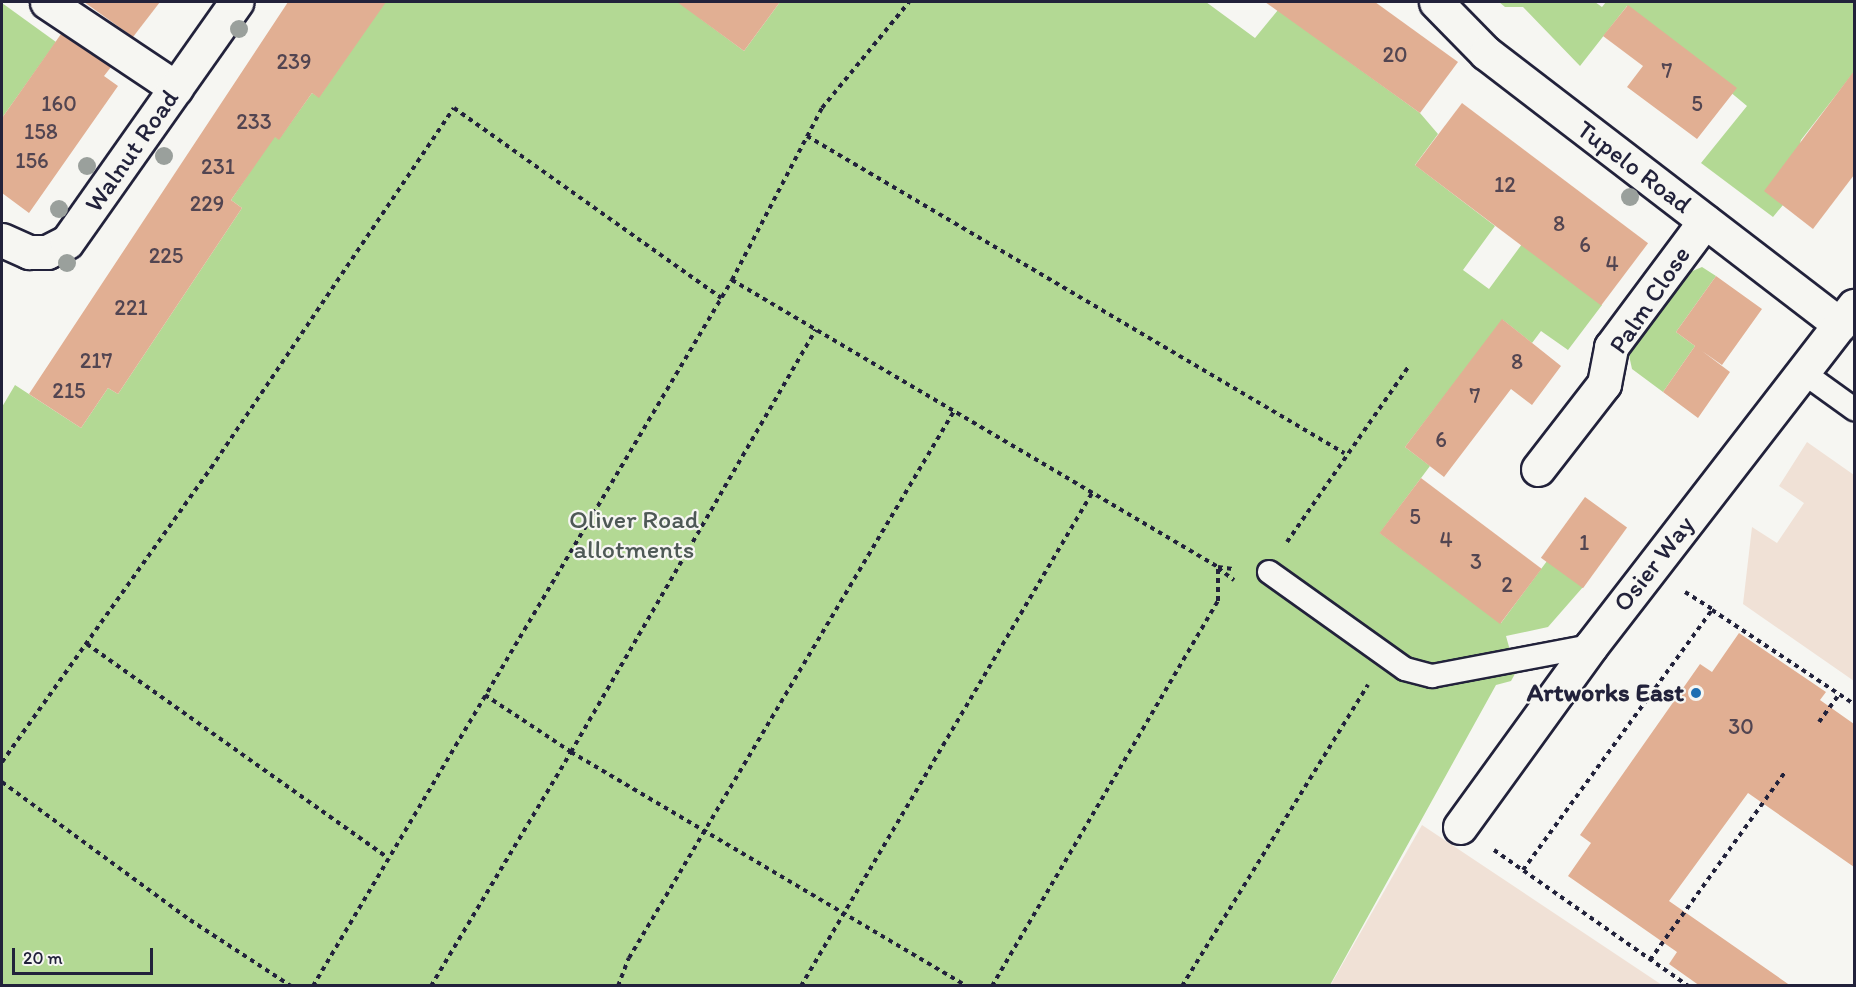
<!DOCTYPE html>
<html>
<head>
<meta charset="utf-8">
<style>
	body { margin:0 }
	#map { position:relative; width:1856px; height:987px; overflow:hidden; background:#f6f6f2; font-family:Itim,sans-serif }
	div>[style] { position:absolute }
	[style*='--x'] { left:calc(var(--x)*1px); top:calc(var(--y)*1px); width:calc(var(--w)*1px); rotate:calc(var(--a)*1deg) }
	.built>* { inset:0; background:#f0e1d6 }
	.green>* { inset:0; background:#b3d994 }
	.building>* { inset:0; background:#e1af93; transform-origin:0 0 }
	.path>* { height:4px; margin-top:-2px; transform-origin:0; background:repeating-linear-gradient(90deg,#22223b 0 4.5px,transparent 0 9px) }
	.roads { filter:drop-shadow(2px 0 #22223b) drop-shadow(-2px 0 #22223b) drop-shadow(0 2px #22223b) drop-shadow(0 -2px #22223b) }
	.service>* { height:22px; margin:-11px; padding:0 11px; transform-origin:11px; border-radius:11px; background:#f6f6f2 }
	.minor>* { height:33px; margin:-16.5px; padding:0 16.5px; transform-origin:16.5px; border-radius:16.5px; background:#f6f6f2 }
	.trees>* { width:18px; height:18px; margin:-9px; border-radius:50%; background:#9aa09c }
	.dots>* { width:16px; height:16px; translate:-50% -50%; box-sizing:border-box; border:3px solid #f6f6f2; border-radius:50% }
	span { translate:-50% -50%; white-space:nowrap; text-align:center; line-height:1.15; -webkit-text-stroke:4.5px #f6f6f2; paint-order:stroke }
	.number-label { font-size:22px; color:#524551 }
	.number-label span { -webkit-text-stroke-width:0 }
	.street-label { font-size:26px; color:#22223b }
	.park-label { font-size:26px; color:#4e5956 }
	.poi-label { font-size:26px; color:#22223b; font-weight:700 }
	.right { translate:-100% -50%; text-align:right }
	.frame { position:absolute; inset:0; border:3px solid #22223b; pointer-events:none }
	.scale { position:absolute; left:12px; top:948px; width:141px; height:27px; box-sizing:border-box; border:3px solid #22223b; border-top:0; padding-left:8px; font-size:18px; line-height:21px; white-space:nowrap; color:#22223b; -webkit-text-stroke:4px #f6f6f2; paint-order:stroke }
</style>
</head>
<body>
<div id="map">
	<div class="built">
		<i style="clip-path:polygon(1807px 442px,1854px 475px,1854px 681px,1743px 604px,1752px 527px,1777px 543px,1804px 503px,1779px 486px)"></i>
		<i style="clip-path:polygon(1422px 825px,1662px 985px,1330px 986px)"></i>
	</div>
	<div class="green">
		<i style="clip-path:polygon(385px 2px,714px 2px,701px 19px,744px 51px,780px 2px,1206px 2px,1255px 38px,1278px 10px,1420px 113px,1438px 134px,1415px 165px,1495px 226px,1463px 270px,1489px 289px,1522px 244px,1602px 305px,1568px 350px,1541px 331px,1532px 343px,1503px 320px,1405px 447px,1430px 466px,1380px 533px,1501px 623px,1547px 561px,1583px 587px,1548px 627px,1506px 636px,1516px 672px,1511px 681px,1496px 685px,1330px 985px,2px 985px,2px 407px,15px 385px,81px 428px,108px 388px,118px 394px,242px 208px,231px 200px,274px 136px,279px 139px,312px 93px,319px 97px)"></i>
		<i style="clip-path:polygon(1499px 2px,1595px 2px,1602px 7px,1606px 2px,1854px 2px,1854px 72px,1801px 140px,1783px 205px,1773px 217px,1701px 163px,1747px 106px,1627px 6px,1580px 66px,1523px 7px,1505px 7px)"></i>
		<i style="clip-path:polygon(2px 3px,56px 42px,2px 118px)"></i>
		<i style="clip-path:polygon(1702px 267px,1716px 276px,1676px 332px,1695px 346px,1663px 392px,1632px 369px,1627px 346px,1678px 277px)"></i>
	</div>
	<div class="building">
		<i style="clip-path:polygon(84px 2px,160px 2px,133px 37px)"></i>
		<i style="clip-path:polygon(288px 2px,386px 2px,319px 98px,312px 93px,279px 140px,275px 137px,231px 200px,242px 208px,118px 394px,108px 388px,81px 428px,29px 394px)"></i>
		<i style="clip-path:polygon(677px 2px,780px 2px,744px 51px)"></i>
		<i style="clip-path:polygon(1265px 2px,1375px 2px,1458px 62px,1420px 113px)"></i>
		<i style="clip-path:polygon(1628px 5px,1737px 88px,1697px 139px,1627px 87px,1643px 66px,1603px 36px)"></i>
		<i style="clip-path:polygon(61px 34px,111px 67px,104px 76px,118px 86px,29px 213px,2px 193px,2px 118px)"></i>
		<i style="clip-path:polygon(1854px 71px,1854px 175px,1813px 229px,1764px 191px)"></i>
		<i style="left:1462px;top:103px;width:233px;height:78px;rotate:37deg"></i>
		<i style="clip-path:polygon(1716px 276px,1762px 309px,1722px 365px,1702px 351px,1730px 372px,1698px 418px,1663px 392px,1695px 346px,1676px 332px)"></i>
		<i style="clip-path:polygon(1502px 319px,1561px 366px,1532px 405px,1511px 389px,1444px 477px,1405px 447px)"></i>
		<i style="left:1421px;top:478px;width:151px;height:69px;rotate:37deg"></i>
		<i style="left:1585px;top:497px;width:52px;height:75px;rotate:36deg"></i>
		<i style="clip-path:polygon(1739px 633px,1826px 692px,1820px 700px,1854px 724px,1854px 867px,1748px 793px,1669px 901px,1791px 986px,1700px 986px,1669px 964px,1677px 952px,1568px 876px,1591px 843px,1580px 835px,1700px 664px,1712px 672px)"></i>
	</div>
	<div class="path">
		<i style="--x:807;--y:136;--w:624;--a:30.55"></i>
		<i style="--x:732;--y:280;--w:564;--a:30.56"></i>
		<i style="--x:1218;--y:567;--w:15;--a:8"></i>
		<i style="--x:1287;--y:542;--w:214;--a:-55.3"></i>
		<i style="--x:1218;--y:568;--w:20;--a:37"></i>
		<i style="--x:1685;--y:592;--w:32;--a:32"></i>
		<i style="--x:87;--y:644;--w:369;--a:35.4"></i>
		<i style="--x:485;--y:695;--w:103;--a:33.5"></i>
		<i style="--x:571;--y:752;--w:488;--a:-59.9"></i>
		<i style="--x:1819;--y:722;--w:34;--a:-54"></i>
		<i style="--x:2;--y:762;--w:361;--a:-54.6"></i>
		<i style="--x:211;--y:468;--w:434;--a:-56"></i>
		<i style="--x:454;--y:108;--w:328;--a:35.4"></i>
		<i style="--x:2;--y:782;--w:233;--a:36.3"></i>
		<i style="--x:190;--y:920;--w:121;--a:33.2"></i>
		<i style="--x:1494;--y:850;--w:237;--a:35"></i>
		<i style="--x:1523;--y:870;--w:321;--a:-54"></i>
		<i style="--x:1712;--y:610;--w:170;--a:33.5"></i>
		<i style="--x:1650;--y:960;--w:231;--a:-54.3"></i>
		<i style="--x:313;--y:986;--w:821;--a:-59.31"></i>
		<i style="--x:732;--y:280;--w:194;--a:-62.4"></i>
		<i style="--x:822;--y:108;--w:137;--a:-50.6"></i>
		<i style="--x:431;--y:986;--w:273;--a:-59.1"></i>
		<i style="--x:571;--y:752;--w:459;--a:30.6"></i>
		<i style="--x:618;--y:986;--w:30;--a:-69"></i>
		<i style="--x:629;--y:958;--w:636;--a:-59.28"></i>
		<i style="--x:801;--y:986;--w:572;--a:-59.45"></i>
		<i style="--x:992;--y:986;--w:446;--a:-59.6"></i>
		<i style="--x:1218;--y:601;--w:33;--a:-90"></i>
		<i style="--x:1182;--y:986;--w:354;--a:-58.3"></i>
	</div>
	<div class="roads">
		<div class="service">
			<i style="--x:1804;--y:373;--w:62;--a:35.8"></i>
			<i style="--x:1269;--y:572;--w:167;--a:35.5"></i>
			<i style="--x:1405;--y:669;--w:28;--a:15"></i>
			<i style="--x:1432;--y:676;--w:162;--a:-10.7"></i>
		</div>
		<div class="minor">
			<i style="--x:47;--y:2;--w:155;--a:33.7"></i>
			<i style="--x:1436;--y:2;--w:71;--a:45.6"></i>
			<i style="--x:1486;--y:53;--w:446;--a:37.5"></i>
			<i style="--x:2;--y:240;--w:30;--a:24"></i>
			<i style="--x:29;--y:252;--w:18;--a:0"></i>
			<i style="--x:47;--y:252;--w:22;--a:-27"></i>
			<i style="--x:67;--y:242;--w:294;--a:-54.8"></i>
			<i style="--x:1538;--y:469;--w:108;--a:-52.2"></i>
			<i style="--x:1604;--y:384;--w:38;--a:-79"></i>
			<i style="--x:1611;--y:347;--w:157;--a:-53.3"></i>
			<i style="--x:1460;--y:827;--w:223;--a:-54.1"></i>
			<i style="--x:1591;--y:646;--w:430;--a:-52.3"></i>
		</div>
	</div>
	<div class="trees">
		<i style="left:239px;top:29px"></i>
		<i style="left:164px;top:156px"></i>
		<i style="left:87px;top:166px"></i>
		<i style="left:1630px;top:197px"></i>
		<i style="left:59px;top:209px"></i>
		<i style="left:67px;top:263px"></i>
	</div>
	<div class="dots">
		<i style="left:1696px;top:693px;background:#1f6fb2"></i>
	</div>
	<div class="number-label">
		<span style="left:1395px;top:55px">20</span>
		<span style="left:294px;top:62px">239</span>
		<span style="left:1667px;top:71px">7</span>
		<span style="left:59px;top:104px">160</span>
		<span style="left:1697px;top:104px">5</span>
		<span style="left:254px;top:122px">233</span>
		<span style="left:41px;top:132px">158</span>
		<span style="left:32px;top:161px">156</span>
		<span style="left:218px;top:167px">231</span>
		<span style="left:1505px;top:185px">12</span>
		<span style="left:207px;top:204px">229</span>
		<span style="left:1559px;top:224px">8</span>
		<span style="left:1585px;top:245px">6</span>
		<span style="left:166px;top:256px">225</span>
		<span style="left:1612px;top:264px">4</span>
		<span style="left:131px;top:308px">221</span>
		<span style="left:96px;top:361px">217</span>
		<span style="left:1517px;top:362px">8</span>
		<span style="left:69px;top:391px">215</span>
		<span style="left:1475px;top:396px">7</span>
		<span style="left:1441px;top:440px">6</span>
		<span style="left:1415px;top:517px">5</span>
		<span style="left:1446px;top:540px">4</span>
		<span style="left:1584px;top:543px">1</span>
		<span style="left:1476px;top:562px">3</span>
		<span style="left:1507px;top:585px">2</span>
		<span style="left:1741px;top:727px">30</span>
	</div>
	<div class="street-label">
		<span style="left:132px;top:151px;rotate:-55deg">Walnut Road</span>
		<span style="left:1634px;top:167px;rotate:37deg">Tupelo Road</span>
		<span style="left:1650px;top:300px;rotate:-56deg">Palm Close</span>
		<span style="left:1654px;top:564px;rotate:-52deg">Osier Way</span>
	</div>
	<div class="park-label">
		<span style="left:634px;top:535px">Oliver Road<br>allotments</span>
	</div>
	<div class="poi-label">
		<span class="right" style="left:1684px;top:693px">Artworks East</span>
	</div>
	<div class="frame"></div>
	<div class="scale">20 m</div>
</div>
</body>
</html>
